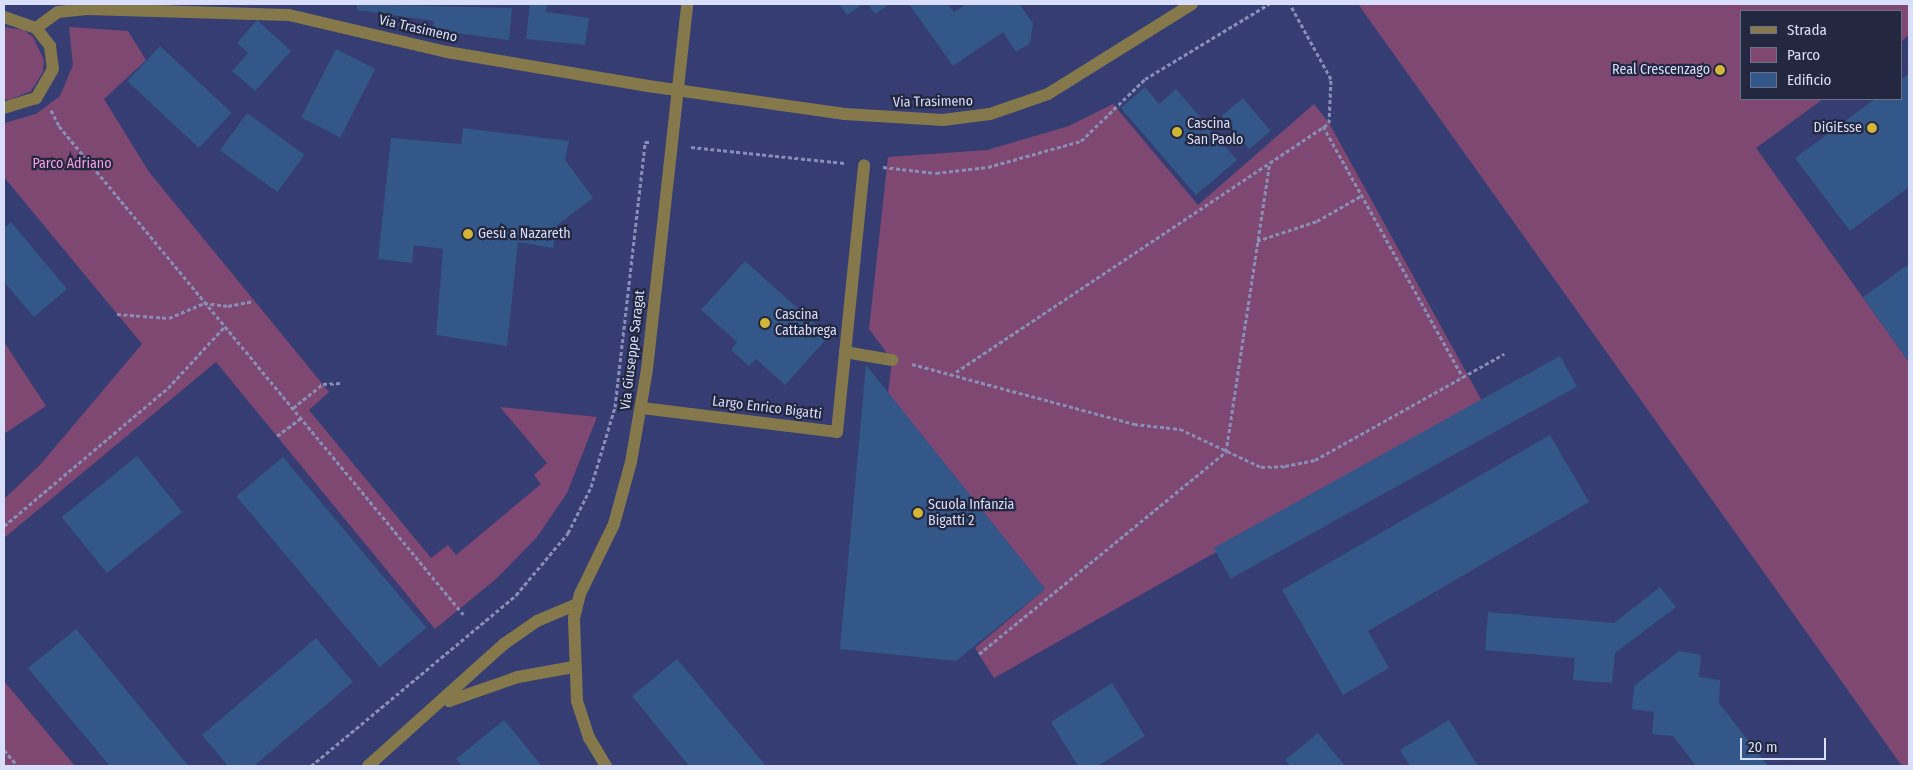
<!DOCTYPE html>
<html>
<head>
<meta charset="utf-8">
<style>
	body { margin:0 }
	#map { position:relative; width:1913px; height:770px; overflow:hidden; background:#363d72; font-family:"Fira Sans Condensed",sans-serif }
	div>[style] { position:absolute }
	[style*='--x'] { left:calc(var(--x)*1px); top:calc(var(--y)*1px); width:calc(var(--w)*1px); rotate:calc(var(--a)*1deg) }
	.green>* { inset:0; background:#7e4872 }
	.building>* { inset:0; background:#325788; transform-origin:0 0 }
	.path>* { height:3px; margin-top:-1.5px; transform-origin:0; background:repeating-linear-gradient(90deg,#888eb6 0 4px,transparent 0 6.5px) }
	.minor>* { height:12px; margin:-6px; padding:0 6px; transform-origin:6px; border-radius:6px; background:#85794c }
	.dots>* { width:14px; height:14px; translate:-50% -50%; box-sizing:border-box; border:2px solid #23273f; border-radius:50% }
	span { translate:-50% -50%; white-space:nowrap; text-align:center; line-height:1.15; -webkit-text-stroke:4.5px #23273f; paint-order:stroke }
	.street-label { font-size:14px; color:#d9dffa }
	.poi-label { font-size:14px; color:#d9dffa }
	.right { translate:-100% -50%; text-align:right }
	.left { translate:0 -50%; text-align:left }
	.park-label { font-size:14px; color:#fa9ee4 }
	.frame { position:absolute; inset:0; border:5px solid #d9dffa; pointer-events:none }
	.legend { position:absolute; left:1740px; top:10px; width:162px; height:90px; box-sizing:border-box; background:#23273f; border:1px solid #6c718a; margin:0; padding:6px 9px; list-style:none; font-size:15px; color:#d9dffa }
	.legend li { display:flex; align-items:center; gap:10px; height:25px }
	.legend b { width:25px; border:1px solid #6c718a }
	.scale { position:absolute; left:1740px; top:738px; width:86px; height:22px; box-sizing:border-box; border:2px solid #d9dffa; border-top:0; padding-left:6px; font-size:15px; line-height:18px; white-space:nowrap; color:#d9dffa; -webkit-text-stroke:4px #23273f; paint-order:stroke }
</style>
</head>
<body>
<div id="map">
	<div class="green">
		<i style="clip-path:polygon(1358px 4px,1909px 4px,1909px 35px,1902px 41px,1902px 11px,1742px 11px,1742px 99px,1823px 99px,1756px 148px,1909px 362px,1909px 766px,1902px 766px)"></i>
		<i style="clip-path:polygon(4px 27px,24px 30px,33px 37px,44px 60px,43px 72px,31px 91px,9px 100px,4px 99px)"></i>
		<i style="clip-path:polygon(69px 27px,128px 31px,146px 60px,104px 99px,149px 172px,329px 392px,309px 410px,431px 558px,448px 545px,456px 555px,541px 484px,534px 475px,547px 463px,500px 407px,597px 417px,567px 493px,537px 537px,496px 579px,435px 629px,216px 362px,4px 538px,4px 499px,40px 465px,142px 344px,4px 177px,4px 123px,36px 114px,60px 96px,73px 65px)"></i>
		<i style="clip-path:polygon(1113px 104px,1198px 205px,1314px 104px,1329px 123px,1482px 401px,994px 678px,975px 648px,1045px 589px,888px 393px,892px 360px,869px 329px,888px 157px,987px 150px,1069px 126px)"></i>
		<i style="clip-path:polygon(4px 342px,46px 406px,4px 434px)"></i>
		<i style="clip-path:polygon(4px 681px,75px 766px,4px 766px)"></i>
	</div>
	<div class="building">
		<i style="clip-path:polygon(357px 4px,512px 8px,509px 40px,433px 30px,434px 21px,357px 10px)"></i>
		<i style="clip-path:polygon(530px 4px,547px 4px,546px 12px,589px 18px,585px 45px,526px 39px)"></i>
		<i style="clip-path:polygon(839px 4px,863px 4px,847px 15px)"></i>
		<i style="clip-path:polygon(868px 4px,890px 4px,875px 14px)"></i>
		<i style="clip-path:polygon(909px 4px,948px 4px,954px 12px,966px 4px,1019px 4px,1033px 23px,1030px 43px,1016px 52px,1003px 32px,953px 66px)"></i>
		<i style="clip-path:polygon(257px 20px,291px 51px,255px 91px,232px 71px,248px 53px,237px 43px)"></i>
		<i style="left:160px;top:46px;width:98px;height:48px;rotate:43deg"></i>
		<i style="left:336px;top:49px;width:44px;height:77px;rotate:27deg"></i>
		<i style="clip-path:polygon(1909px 74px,1909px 187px,1850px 231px,1795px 158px,1875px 99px,1902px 99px,1902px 79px)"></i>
		<i style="clip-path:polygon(1145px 87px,1159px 104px,1176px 89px,1237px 160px,1196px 195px,1121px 108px)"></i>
		<i style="left:1243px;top:98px;width:43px;height:28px;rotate:50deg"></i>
		<i style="left:247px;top:113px;width:71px;height:46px;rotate:36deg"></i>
		<i style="clip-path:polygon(463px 128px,569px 141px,565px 160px,593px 198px,557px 225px,553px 248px,518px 242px,507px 346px,436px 335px,443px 249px,414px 245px,412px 263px,378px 259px,391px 138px,461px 144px)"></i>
		<i style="clip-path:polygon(11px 222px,67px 289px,34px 317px,4px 282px,4px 228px)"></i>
		<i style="clip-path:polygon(745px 261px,829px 336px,785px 385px,756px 359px,749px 366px,731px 350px,737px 342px,701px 310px)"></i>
		<i style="clip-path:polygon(1909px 264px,1909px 362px,1863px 297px)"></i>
		<i style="left:1560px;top:356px;width:35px;height:396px;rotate:61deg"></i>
		<i style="clip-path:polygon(866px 365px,1045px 589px,956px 661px,840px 649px)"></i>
		<i style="clip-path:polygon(1550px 435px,1589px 502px,1368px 631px,1389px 668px,1343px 695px,1282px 590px)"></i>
		<i style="left:137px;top:456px;width:72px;height:97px;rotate:51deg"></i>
		<i style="left:283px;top:457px;width:223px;height:61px;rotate:50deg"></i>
		<i style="clip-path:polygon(1660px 587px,1676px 607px,1615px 653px,1612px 683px,1573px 680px,1575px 658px,1485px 650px,1488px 612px,1614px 623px)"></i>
		<i style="clip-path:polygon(76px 629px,177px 752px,189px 766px,110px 766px,28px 668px)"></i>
		<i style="clip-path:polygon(316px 638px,353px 682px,254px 766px,228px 766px,202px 735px)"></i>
		<i style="clip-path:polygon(1679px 651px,1701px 655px,1699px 677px,1720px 680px,1719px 703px,1768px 766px,1696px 766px,1673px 736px,1652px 734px,1654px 712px,1632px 709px,1634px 686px)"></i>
		<i style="clip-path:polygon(677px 659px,766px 766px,689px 766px,632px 696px)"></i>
		<i style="clip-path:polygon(1112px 683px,1145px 736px,1098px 766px,1078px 766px,1051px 722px)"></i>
		<i style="clip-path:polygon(504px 720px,542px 766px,462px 766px,456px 759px)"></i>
		<i style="clip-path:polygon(1449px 720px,1478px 766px,1410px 766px,1400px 750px)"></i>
		<i style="clip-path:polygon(1318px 733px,1345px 766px,1290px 766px,1285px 760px)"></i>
	</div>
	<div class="path">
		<i style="--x:51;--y:110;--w:18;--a:63"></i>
		<i style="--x:59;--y:126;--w:634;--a:50.38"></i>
		<i style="--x:1323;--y:126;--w:288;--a:60.9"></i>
		<i style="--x:691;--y:147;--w:154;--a:6"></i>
		<i style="--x:883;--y:167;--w:53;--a:6.5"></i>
		<i style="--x:936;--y:173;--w:52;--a:-6.6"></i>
		<i style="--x:988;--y:167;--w:97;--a:-15.6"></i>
		<i style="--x:1081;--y:141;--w:89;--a:-44.1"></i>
		<i style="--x:1145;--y:79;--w:145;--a:-31.2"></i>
		<i style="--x:1257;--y:241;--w:63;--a:-18.4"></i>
		<i style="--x:1317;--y:221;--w:51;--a:-29.6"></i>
		<i style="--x:117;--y:314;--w:52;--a:4.4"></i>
		<i style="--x:169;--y:318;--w:38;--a:-23"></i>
		<i style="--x:204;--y:303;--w:24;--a:7"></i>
		<i style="--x:228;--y:306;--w:26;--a:-11"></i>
		<i style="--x:912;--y:364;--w:230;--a:15.1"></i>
		<i style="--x:1134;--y:424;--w:46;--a:6.2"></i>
		<i style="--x:1180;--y:429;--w:89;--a:25.1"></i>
		<i style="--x:1261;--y:467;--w:24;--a:-2"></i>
		<i style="--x:1285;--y:466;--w:31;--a:-11"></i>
		<i style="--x:1315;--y:460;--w:217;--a:-29.3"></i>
		<i style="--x:956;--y:372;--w:448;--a:-33.7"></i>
		<i style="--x:1329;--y:123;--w:44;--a:-87.4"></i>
		<i style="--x:1331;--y:79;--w:85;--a:-118.7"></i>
		<i style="--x:293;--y:408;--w:38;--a:-39"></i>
		<i style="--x:323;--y:384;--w:18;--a:-3"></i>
		<i style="--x:277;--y:436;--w:30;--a:-37"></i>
		<i style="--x:4;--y:526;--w:214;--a:-40.1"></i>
		<i style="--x:168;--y:388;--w:83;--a:-47.4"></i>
		<i style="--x:979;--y:654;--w:319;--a:-39.3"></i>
		<i style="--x:1226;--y:452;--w:293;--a:-81.4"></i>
		<i style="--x:4;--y:750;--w:21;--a:49"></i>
		<i style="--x:311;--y:766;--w:267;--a:-39.8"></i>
		<i style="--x:516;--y:595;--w:81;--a:-50"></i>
		<i style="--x:568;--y:533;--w:51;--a:-63.4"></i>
		<i style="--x:591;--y:487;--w:84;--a:-73.3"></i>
		<i style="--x:615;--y:407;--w:267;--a:-83.5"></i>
		<i style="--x:645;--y:142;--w:5;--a:0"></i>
	</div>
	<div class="minor">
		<i style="--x:4;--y:17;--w:34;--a:19"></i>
		<i style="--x:36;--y:28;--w:23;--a:52"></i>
		<i style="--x:50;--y:46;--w:23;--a:83"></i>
		<i style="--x:53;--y:69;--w:34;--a:120"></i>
		<i style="--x:36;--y:98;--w:34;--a:163"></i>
		<i style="--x:36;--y:28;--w:27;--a:-36"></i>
		<i style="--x:58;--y:12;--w:29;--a:-6"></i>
		<i style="--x:87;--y:9;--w:202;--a:1.7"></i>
		<i style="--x:289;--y:15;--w:162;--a:13.2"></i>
		<i style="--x:447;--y:52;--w:204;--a:9.6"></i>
		<i style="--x:648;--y:86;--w:199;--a:8.1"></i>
		<i style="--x:845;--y:114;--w:98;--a:3.5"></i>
		<i style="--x:943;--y:120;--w:47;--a:-7.3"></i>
		<i style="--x:990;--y:114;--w:61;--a:-19"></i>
		<i style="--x:1048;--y:94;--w:170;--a:-32"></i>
		<i style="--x:845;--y:352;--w:48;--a:9.7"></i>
		<i style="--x:640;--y:412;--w:4;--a:-63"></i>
		<i style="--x:642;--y:408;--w:196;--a:7"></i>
		<i style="--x:837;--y:432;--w:268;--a:-84.2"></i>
		<i style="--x:449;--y:701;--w:73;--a:-19.2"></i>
		<i style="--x:518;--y:677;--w:56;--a:-10.3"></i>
		<i style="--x:368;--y:766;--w:183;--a:-41.9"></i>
		<i style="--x:504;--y:644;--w:40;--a:-34.9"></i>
		<i style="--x:537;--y:621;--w:43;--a:-23"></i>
		<i style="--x:606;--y:766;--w:33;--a:-121"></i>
		<i style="--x:589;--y:738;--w:39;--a:-108"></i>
		<i style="--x:577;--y:701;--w:83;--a:-92.1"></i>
		<i style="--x:574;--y:618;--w:25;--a:-76"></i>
		<i style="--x:580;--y:594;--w:78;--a:-64.1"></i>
		<i style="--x:614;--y:524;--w:64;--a:-74.7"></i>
		<i style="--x:631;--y:462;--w:94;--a:-80.2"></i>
		<i style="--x:647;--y:369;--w:367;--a:-83.7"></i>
	</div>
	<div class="dots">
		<i style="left:1720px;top:70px;background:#d3b635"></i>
		<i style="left:1872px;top:128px;background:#d3b635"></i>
		<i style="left:1177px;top:132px;background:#d3b635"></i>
		<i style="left:468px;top:234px;background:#d3b635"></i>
		<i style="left:765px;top:323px;background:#d3b635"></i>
		<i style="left:918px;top:513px;background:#d3b635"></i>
	</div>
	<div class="street-label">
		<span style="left:418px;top:29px;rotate:13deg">Via Trasimeno</span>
		<span style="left:933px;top:102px;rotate:-1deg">Via Trasimeno</span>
		<span style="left:633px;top:350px;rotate:-83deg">Via Giuseppe Saragat</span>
		<span style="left:767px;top:408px;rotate:7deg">Largo Enrico Bigatti</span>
	</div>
	<div class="poi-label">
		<span class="right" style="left:1710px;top:70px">Real Crescenzago</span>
		<span class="left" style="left:1187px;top:132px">Cascina<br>San Paolo</span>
		<span class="right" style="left:1862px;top:128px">DiGiEsse</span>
		<span class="left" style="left:478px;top:234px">Gesù a Nazareth</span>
		<span class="left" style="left:775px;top:323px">Cascina<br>Cattabrega</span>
		<span class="left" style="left:928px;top:513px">Scuola Infanzia<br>Bigatti 2</span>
	</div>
	<div class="park-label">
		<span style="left:72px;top:164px">Parco Adriano</span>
	</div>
	<div class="frame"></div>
	<ul class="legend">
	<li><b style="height:6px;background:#85794c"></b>Strada</li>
	<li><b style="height:14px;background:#7e4872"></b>Parco</li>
	<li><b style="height:14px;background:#325788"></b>Edificio</li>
	</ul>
	<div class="scale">20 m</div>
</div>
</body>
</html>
